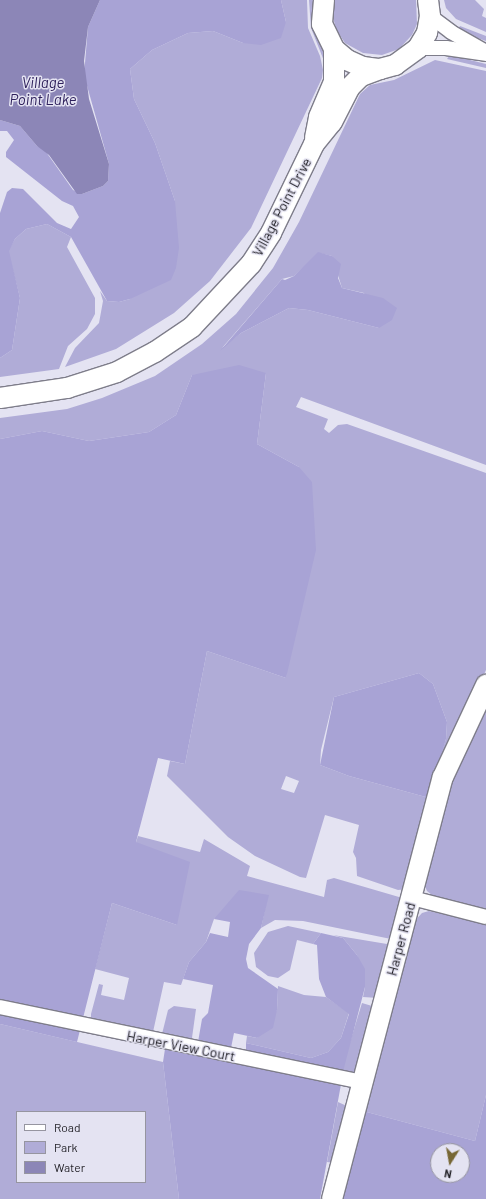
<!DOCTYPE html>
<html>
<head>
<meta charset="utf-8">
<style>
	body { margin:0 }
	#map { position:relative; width:486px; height:1199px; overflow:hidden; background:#e4e3f2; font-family:Barlow,sans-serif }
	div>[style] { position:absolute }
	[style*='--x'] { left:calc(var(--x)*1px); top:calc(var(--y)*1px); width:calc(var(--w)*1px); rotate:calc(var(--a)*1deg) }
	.green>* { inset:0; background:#b0acd7; transform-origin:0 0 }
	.forest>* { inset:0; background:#a8a3d5 }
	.water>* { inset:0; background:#8c86b7 }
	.roads { filter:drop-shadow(1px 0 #7e7d8a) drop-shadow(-1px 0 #7e7d8a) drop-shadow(0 1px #7e7d8a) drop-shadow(0 -1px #7e7d8a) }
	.street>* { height:14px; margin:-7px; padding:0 7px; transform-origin:7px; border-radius:7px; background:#fff }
	.secondary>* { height:20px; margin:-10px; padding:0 10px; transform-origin:10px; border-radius:10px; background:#fff }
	span { translate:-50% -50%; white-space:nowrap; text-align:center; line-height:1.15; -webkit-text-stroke:3px #e4e3f2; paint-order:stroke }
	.street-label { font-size:14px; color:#201f25 }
	.water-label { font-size:15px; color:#2f215c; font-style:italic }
	.legend { position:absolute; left:16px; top:1111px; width:130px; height:72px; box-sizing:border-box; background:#e4e3f2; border:1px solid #9695a0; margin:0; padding:5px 7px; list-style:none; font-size:12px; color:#201f25 }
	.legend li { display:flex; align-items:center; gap:8px; height:20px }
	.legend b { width:20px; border:1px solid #9695a0 }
	.north { position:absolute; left:430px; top:1143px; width:40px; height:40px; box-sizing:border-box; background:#e4e3f2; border:1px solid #9695a0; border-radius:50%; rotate:191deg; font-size:11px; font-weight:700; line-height:16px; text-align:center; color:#201f25 }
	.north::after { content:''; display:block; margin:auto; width:14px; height:18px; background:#776735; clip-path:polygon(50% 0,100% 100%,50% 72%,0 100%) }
</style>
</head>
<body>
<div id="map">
	<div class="green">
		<i style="clip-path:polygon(281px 0,307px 0,308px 28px,320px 56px,323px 70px,322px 78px,251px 228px,210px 281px,174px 313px,116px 349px,65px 367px,75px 348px,99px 323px,103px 301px,100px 291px,107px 301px,119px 302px,130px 299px,175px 201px,155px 143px,134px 99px,130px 69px,152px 50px,188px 33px,213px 31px,243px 43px,286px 22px)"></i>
		<i style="clip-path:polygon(309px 0,313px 0,313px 17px,324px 47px,326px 66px,311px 28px)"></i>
		<i style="clip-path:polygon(335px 0,416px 0,417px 24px,412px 35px,399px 49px,382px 55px,363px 53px,345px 43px,337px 31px,333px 18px)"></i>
		<i style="clip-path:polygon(444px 0,475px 0,484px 9px,482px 16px,486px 18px,486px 32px,456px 19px,446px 8px)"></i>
		<i style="clip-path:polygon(460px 26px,486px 36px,486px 41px,457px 31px)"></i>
		<i style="clip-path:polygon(450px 55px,486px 64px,486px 68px,447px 59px)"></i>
		<i style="clip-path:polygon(evenodd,435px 60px,486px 71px,486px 465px,301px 397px,296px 407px,328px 419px,324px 429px,329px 433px,338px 425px,347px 424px,486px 473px,486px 670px,444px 763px,439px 759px,446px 739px,447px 722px,433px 684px,419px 673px,334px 697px,321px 750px,320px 765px,349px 776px,433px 799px,407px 889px,398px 890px,357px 876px,356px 858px,353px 852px,359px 825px,325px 815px,306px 878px,300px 877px,255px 856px,228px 837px,167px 776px,170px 761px,185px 764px,207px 651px,286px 678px,299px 467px,257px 444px,266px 373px,192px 375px,176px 415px,149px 432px,89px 441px,42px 431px,0 439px,0 418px,67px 409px,102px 398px,155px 376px,202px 344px,236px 314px,273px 268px,299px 222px,360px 94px,370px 85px,394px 80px,435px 60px,319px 253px,332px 256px,342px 288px,364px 293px,379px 328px,308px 310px,289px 308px,241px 333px,222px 348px,282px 279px,294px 276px,319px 253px,435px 60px,286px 776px,299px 781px,294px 793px,281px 789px,286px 776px)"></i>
		<i style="clip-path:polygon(47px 224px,71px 237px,67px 247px,95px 298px,95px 314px,87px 329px,68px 346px,59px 369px,0 377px,0 358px,12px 350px,20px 298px,8px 251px,15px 239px,26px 229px)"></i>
		<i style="clip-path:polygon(486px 694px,486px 912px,438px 900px,427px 891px,424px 884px,458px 761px)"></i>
		<i style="clip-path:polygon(138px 836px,200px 852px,204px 839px,250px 866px,247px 876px,324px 897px,327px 880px,334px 878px,399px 897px,404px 902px,391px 939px,303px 921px,275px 920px,261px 928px,268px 895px,214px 919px,206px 942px,189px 962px,181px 985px,164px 982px,153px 1032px,91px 1022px,91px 1014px,99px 984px,103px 985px,101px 995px,124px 1000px,129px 978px,95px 969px,112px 903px,177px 925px,136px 842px)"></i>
		<i style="clip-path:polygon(429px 911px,486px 924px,486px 1095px,475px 1141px,363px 1111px,411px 925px,422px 913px)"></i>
		<i style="clip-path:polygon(288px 926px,321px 933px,313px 944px,297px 940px,290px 970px,278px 978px,268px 976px,256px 967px,254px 953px,268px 932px)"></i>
		<i style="clip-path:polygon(333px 935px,387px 944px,390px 947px,378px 998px,363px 997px,365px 987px,357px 955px,343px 938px)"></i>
		<i style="clip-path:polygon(278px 986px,304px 995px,326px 997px,349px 1013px,341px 1038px,328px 1052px,311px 1058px,246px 1043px,247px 1036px,257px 1038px,277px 1010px)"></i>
		<i style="left:362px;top:1003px;width:14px;height:70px;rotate:17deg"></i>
		<i style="clip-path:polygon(174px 1006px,196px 1009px,191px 1045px,162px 1034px,168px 1010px)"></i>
		<i style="clip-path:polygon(evenodd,0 1024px,163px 1062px,179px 1199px,0 1199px,0 1024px,17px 1112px,145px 1112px,145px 1182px,17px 1182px,17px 1112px)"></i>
		<i style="clip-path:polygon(338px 1102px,349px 1107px,334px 1163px,327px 1162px)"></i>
	</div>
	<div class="forest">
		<i style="clip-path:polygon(100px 0,281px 0,286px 22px,281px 38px,261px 45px,243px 43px,213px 31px,188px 33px,152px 50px,130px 69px,134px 99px,155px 143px,175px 201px,179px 248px,176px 268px,171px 280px,130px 299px,119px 302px,107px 301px,71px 237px,47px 224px,26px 229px,15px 239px,9px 251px,20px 298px,12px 350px,0 358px,0 213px,7px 192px,12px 188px,23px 189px,57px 223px,71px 229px,79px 217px,73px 206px,62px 201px,6px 157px,6px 152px,14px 140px,7px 131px,0 131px,0 120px,20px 126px,37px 146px,44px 149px,73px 190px,82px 194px,103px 186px,108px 181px,109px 164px,84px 75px,88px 27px)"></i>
		<i style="clip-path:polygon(318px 252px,332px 256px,341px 264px,338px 278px,342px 288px,383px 298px,397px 308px,392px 320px,379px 328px,308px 310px,289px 308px,241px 333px,220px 351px,282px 279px,285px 280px,294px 276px)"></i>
		<i style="clip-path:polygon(239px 365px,266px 373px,257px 444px,299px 467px,312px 482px,316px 550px,286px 678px,207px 651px,185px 764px,158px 758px,136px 842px,190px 862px,177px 925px,112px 903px,77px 1042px,0 1024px,0 439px,42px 431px,89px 441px,149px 432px,176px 415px,192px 375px)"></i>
		<i style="clip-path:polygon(419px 673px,433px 684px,447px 722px,446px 739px,440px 759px,444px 763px,433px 799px,349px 776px,320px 765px,334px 697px)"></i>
		<i style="clip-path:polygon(239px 890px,269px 895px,261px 928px,249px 944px,246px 959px,248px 968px,278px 989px,277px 1010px,273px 1028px,257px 1038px,234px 1033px,231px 1048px,198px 1042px,202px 1019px,208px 1013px,213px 985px,183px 979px,189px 962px,206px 942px,210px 933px,228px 937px,230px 922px,214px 919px)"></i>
		<i style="clip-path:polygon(321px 933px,343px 938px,357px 955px,365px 969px,365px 987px,344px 1068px,320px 1199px,179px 1199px,163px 1062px,165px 1049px,246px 1064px,246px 1043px,311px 1058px,328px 1052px,341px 1038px,349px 1014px,326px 997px,319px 979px,317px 945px,313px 944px)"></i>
		<i style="clip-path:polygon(evenodd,486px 1095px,486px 1199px,341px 1199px,363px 1111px,475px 1141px,486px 1095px,438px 1151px,462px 1151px,462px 1175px,438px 1175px,438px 1151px)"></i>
	</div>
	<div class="water">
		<i style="clip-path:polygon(0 0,100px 0,88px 27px,84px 61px,89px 99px,109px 164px,108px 181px,103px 186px,82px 194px,77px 194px,49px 155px,37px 146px,20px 126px,0 120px)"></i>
	</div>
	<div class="roads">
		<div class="street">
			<i style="--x:430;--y:16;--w:26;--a:37"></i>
			<i style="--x:451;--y:32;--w:40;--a:29.7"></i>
			<i style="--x:418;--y:48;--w:28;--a:0"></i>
			<i style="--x:446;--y:48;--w:40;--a:8.5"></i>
			<i style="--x:412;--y:898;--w:76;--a:14.4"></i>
			<i style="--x:0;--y:1007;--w:371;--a:11.7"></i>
		</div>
		<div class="secondary">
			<i style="--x:324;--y:0;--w:24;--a:95"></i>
			<i style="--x:322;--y:24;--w:28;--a:64"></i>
			<i style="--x:334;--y:49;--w:17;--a:40"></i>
			<i style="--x:347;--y:60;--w:17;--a:24"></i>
			<i style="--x:363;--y:67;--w:17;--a:7"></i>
			<i style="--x:380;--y:69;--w:16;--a:-15"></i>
			<i style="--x:395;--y:65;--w:29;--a:-36"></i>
			<i style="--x:418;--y:48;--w:17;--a:-59"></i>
			<i style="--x:427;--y:33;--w:17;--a:-80"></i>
			<i style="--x:430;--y:16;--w:16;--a:-97"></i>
			<i style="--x:315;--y:138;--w:21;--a:-79"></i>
			<i style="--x:319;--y:117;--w:39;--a:-67"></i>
			<i style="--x:334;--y:81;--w:32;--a:-90"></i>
			<i style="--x:0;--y:398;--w:68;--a:-8.5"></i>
			<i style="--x:67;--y:388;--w:52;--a:-17.7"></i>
			<i style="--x:117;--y:372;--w:43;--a:-27.8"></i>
			<i style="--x:155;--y:352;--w:45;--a:-34"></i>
			<i style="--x:192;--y:327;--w:86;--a:-46.9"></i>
			<i style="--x:251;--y:264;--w:37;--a:-57"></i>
			<i style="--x:271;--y:233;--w:99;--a:-64.2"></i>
			<i style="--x:314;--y:144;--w:28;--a:-51"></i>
			<i style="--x:332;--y:122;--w:38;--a:-63"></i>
			<i style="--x:349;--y:88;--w:17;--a:-45"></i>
			<i style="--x:361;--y:76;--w:20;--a:-20"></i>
			<i style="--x:332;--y:1199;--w:436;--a:-75.3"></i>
			<i style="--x:443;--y:777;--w:102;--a:-64.9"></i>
		</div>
	</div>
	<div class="street-label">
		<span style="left:282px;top:207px;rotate:-62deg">Village Point Drive</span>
		<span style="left:401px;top:939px;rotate:-75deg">Harper Road</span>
		<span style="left:181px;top:1046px;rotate:11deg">Harper View Court</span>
	</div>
	<div class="water-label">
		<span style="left:43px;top:91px">Village<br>Point Lake</span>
	</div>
	<ul class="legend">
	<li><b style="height:5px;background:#fff"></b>Road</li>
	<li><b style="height:11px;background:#b0acd7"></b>Park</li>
	<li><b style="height:11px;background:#8c86b7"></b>Water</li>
	</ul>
	<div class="north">N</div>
</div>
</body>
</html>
